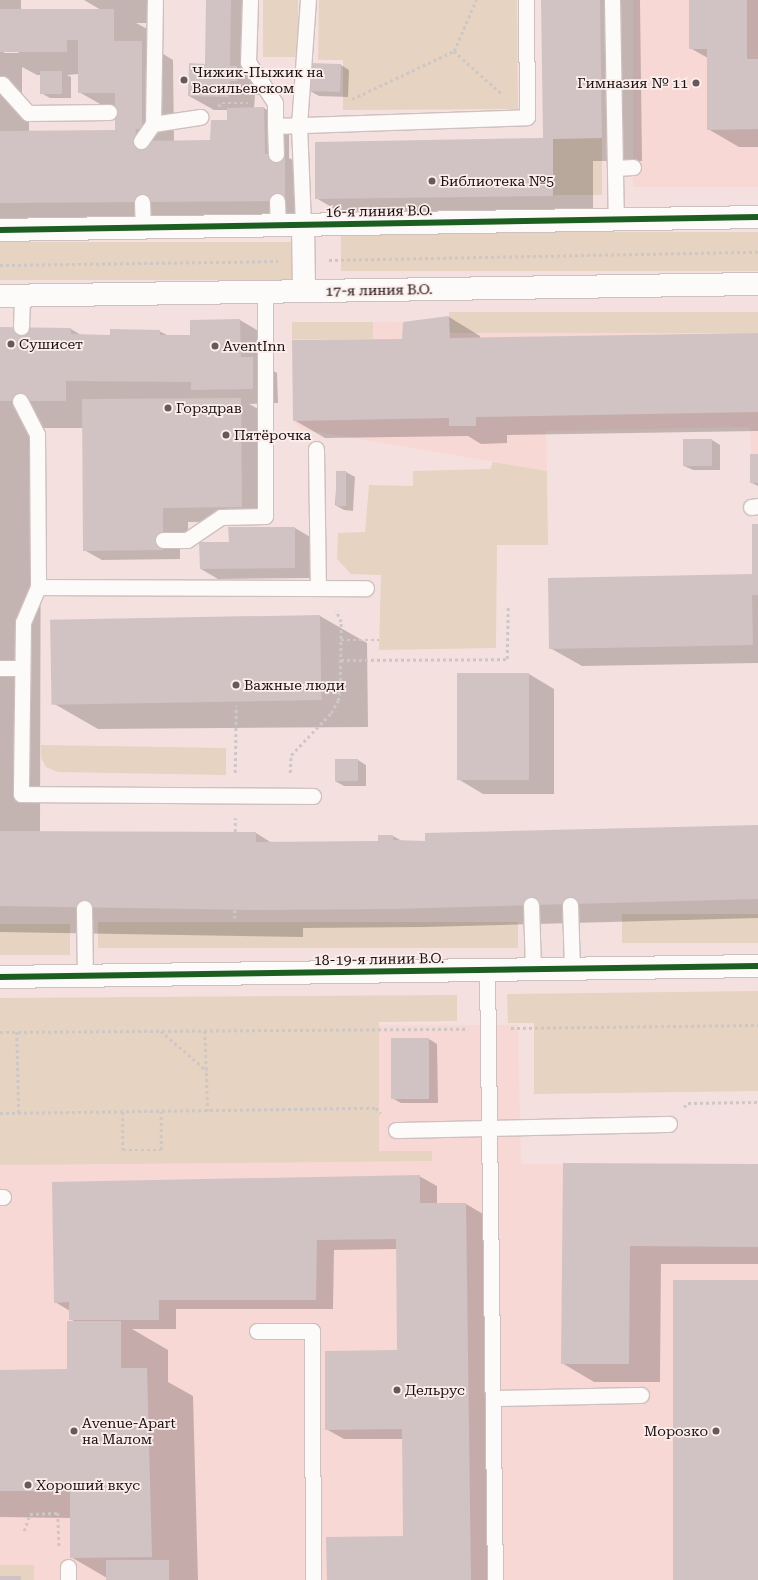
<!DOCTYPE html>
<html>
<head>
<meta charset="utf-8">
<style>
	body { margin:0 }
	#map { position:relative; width:758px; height:1580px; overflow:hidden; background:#f4e1df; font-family:"Roboto Serif",serif }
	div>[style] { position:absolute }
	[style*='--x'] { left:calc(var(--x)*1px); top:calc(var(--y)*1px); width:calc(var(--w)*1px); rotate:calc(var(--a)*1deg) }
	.built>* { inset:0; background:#f7d8d5; transform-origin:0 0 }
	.green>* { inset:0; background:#e6d3c2; transform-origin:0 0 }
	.shadow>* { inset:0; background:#0003 }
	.building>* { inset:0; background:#d1c3c3; transform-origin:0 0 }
	.path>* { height:2.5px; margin-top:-1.25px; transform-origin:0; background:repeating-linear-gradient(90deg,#cdc7c6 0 3px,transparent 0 6px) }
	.roads { filter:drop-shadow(1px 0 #cec0be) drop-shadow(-1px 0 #cec0be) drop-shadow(0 1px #cec0be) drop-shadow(0 -1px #cec0be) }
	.lane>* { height:15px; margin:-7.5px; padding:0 7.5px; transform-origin:7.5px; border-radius:7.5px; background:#fdfafa }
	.street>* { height:22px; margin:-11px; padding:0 11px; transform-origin:11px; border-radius:11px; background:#fdfafa }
	.secondary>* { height:22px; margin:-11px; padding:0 11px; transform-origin:11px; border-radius:11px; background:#fdfafa }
	.cycleway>* { height:6px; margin:-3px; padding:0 3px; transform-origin:3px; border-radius:3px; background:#1b5e20 }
	.dots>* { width:11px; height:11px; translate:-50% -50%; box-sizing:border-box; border:2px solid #fbeeec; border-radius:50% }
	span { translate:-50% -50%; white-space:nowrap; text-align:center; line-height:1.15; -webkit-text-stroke:3.5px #fbeeec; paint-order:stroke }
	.poi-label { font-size:14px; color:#1a100e }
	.left { translate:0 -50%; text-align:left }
	.right { translate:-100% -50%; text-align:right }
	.street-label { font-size:14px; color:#1a100e }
</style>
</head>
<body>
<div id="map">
	<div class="built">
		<i style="left:633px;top:0;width:125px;height:187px"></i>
		<i style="clip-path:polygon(758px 312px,758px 454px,751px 457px,750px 427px,546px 431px,547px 471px,300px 429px,293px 421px,292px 323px,403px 322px,449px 316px)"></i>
		<i style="clip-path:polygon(0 1025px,518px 1025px,521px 1164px,758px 1164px,758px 1580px,0 1580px)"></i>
	</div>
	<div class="green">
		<i style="left:263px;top:0;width:35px;height:57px"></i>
		<i style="clip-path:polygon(319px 0,517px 0,518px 109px,343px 110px,343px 60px,318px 60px)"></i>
		<i style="left:602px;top:138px;width:57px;height:49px;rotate:90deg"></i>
		<i style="left:758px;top:232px;width:39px;height:417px;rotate:90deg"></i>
		<i style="left:293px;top:242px;width:38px;height:293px;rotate:90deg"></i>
		<i style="left:758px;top:312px;width:21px;height:309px;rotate:90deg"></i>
		<i style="left:373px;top:322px;width:17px;height:81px;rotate:90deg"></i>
		<i style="clip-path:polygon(493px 462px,547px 471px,548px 545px,497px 545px,496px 648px,379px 650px,381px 575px,351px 574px,337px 559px,338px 533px,365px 532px,369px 485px,413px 486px,413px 471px,490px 469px)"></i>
		<i style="clip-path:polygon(41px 745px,226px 748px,226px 775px,58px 772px,46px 767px,41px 758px)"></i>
		<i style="left:758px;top:914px;width:29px;height:136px;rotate:90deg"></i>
		<i style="left:518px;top:922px;width:26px;height:420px;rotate:90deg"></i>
		<i style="left:0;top:924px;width:70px;height:31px"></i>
		<i style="clip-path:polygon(758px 991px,758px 1091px,534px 1094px,534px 1023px,508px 1023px,507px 994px)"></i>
		<i style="clip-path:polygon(457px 995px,457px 1021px,379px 1022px,379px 1151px,432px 1151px,432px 1161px,0 1165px,0 998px)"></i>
		<i style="left:0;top:1565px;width:34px;height:15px"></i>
	</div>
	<div class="shadow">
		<i style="clip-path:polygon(evenodd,0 0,21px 0,21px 10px,101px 10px,84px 0,155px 0,155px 23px,136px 23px,155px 33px,155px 49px,173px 60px,174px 142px,211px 141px,228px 121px,228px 110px,214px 110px,189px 96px,206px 65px,207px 0,256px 0,255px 78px,262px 95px,255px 95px,254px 109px,264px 108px,289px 123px,289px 158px,310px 170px,310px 215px,0 230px,0 0,4px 51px,17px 51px,19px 53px,4px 53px,4px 51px,0 0,22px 67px,37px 75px,41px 75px,41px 93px,50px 98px,71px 98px,71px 77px,67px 75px,79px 74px,79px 92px,116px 113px,116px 131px,29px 132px,29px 121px,22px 118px,22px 67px)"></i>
		<i style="clip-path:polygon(542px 0,640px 0,642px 161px,593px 161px,593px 219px,357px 222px,316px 198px,544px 139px)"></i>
		<i style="clip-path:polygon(690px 0,758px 0,758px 147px,739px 147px,708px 129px,708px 58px,690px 48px)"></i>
		<i style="clip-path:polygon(341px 65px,349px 70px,348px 97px,319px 96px,310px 91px)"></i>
		<i style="clip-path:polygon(449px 317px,480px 336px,480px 339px,758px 334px,758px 431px,507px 435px,507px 443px,481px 444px,468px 436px,325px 438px,294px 420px,403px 340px)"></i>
		<i style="clip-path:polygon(240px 320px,265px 335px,265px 366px,277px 373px,278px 403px,249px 404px,266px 413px,267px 521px,188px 522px,188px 544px,180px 544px,180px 559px,102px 560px,84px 550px,84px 428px,41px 428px,40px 832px,256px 833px,272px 843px,379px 842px,393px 836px,402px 841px,426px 842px,758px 826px,758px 918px,425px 927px,303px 928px,303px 937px,0 932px,0 328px,71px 329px,81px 335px,111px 336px,159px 331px,169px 336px,190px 336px)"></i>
		<i style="clip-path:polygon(712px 440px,720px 445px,720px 470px,693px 470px,684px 466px)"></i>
		<i style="clip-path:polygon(758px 455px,758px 486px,752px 483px)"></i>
		<i style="clip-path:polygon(337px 472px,346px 472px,355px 477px,353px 511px,344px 510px,335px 505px)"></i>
		<i style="clip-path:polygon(758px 525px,758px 663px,582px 666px,550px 648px,753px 575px)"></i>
		<i style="clip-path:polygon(295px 528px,312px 538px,313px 578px,218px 579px,201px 569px,230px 543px)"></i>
		<i style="clip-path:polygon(320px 616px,367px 643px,368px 727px,98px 729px,51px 702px)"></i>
		<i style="clip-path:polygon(529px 674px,554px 689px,554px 794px,483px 794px,458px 779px)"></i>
		<i style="clip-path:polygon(358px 760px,366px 765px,366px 786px,344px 786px,335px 781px)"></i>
		<i style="clip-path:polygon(429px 1039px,437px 1044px,438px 1103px,401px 1103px,392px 1098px)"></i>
		<i style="clip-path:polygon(564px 1164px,758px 1165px,758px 1264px,661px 1264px,660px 1382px,594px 1382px,562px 1363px)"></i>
		<i style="clip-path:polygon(419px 1176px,437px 1186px,437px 1204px,466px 1204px,483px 1214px,488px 1580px,328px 1580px,404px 1537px,403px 1439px,344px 1439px,326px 1429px,398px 1351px,397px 1249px,334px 1250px,333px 1309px,176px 1309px,176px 1329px,132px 1329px,168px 1350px,168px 1382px,193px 1396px,198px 1580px,107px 1580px,107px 1578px,71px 1557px,71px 1518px,0 1517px,0 1371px,68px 1370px,76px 1322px,70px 1319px,70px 1311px,55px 1302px)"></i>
	</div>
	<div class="building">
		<i style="clip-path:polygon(206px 0,231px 0,230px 66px,237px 66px,237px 81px,230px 81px,229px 97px,188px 96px,189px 63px,205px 64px)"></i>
		<i style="clip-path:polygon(541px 0,600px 0,602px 138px,553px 139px,553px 196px,315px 199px,315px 142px,543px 138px)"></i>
		<i style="clip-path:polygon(689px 0,747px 0,747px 59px,758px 59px,758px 129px,707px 130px,707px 49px,689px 49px)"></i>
		<i style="clip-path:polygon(0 9px,114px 9px,114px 41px,142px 41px,142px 129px,136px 129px,135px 141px,210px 140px,211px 120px,227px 120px,227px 108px,264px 107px,265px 154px,285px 154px,285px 201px,0 203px,0 131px,115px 130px,115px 93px,78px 93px,78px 40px,67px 40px,67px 52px,0 52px)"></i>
		<i style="left:310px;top:63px;width:31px;height:28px;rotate:2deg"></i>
		<i style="left:40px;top:71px;width:22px;height:23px"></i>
		<i style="clip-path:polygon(449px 316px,450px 338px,758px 333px,758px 412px,476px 417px,476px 426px,449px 426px,449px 418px,293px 421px,292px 340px,402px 339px,403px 322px)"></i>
		<i style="clip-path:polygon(240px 319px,241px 357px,253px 357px,253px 389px,191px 390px,191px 382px,66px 381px,66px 401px,0 401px,0 327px,71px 328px,71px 334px,110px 335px,110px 329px,160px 330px,160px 335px,190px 335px,190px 320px)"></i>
		<i style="clip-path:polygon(241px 398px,242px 507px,163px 508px,163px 550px,83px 551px,82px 399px)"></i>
		<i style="left:683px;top:439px;width:29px;height:27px"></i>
		<i style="left:758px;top:454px;width:29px;height:8px;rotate:90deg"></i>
		<i style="left:336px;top:471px;width:10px;height:35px"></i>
		<i style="clip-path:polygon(752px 524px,758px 524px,758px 595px,752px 595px,753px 645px,549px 649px,548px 578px,752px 574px)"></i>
		<i style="clip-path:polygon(228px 527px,295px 527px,295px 568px,200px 569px,199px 542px,229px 542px)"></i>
		<i style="left:320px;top:615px;width:85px;height:270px;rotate:89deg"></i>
		<i style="left:457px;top:673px;width:72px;height:107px"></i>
		<i style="left:335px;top:759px;width:23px;height:22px"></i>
		<i style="clip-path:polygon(758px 825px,758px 899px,393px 909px,256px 910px,0 906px,0 831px,256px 832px,256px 842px,378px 841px,378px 835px,393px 835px,393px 840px,425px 841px,425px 833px)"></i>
		<i style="left:391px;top:1038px;width:38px;height:61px"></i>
		<i style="clip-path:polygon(563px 1163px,758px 1164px,758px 1247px,630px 1246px,629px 1364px,561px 1364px)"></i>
		<i style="clip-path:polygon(420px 1175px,420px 1203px,466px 1203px,471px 1580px,327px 1580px,326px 1537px,403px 1536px,402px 1429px,325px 1430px,325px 1351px,397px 1350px,396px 1239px,317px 1240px,316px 1300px,159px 1300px,159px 1320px,69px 1320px,69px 1302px,54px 1303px,52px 1182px)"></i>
		<i style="left:758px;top:1280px;width:300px;height:85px;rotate:90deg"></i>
		<i style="clip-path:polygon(67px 1321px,121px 1321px,121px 1368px,147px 1368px,152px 1557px,70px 1558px,70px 1491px,0 1491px,0 1370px,67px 1369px)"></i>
		<i style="left:106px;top:1560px;width:63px;height:20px"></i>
		<i style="left:0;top:1576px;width:21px;height:4px"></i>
	</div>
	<div class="path">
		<i style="--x:454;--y:51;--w:64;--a:41.9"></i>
		<i style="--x:352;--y:99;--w:113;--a:-25.2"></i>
		<i style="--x:454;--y:51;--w:56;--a:-66.7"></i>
		<i style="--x:218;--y:106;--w:5;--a:-37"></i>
		<i style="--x:222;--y:103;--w:26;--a:0"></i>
		<i style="--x:329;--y:260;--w:429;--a:-1.1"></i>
		<i style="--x:0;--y:265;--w:278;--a:-0.8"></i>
		<i style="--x:341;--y:640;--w:38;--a:0"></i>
		<i style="--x:341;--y:660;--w:166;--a:-0.3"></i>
		<i style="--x:507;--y:659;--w:54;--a:-88.9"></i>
		<i style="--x:235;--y:773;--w:67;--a:-89.1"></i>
		<i style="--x:290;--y:773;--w:18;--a:-87"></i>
		<i style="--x:291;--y:755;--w:58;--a:-46.4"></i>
		<i style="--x:331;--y:713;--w:14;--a:-60"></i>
		<i style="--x:338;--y:701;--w:14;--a:-82"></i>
		<i style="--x:340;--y:687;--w:65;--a:-89.1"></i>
		<i style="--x:341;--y:622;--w:12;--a:-114"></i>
		<i style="--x:235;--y:832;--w:14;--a:-90"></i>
		<i style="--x:235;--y:910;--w:8;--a:90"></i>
		<i style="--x:511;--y:1028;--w:247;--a:-0.7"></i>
		<i style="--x:161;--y:1031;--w:61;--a:41"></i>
		<i style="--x:205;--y:1031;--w:80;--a:87.9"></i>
		<i style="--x:0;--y:1032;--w:466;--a:-0.4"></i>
		<i style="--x:17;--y:1032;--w:81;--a:88.6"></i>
		<i style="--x:684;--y:1107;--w:6;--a:-45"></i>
		<i style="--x:688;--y:1103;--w:70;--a:-0.8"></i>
		<i style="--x:123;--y:1112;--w:38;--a:90"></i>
		<i style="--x:123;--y:1150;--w:38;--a:0"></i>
		<i style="--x:161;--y:1150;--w:38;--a:-90"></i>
		<i style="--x:0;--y:1113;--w:376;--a:-0.8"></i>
		<i style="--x:376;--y:1108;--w:7;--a:45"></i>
		<i style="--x:24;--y:1531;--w:18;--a:-71"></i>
		<i style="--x:30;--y:1514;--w:28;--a:-2"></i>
		<i style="--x:58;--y:1513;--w:34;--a:88"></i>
	</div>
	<div class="roads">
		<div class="lane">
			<i style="--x:250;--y:0;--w:62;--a:91.8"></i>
			<i style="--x:248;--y:62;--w:49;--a:56.6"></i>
			<i style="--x:275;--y:103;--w:23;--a:90"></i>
			<i style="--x:275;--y:126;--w:252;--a:-2"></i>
			<i style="--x:527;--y:117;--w:117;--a:-90.5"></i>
			<i style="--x:612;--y:0;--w:219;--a:89"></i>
			<i style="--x:0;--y:84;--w:2;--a:0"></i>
			<i style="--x:2;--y:84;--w:39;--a:48"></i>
			<i style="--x:28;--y:113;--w:81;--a:-0.7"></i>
			<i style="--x:153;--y:124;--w:48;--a:-8.5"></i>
			<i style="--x:275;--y:126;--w:28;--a:88"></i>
			<i style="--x:141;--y:141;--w:21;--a:-55"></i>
			<i style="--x:153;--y:124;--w:124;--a:-89.1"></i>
			<i style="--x:616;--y:168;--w:17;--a:-3"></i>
			<i style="--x:277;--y:201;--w:24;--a:88"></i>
			<i style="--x:142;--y:202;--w:26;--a:88"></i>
			<i style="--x:303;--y:224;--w:99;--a:-92.3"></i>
			<i style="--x:299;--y:125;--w:125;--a:-85.9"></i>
			<i style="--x:21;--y:327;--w:31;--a:-88"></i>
			<i style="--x:20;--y:401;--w:37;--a:63"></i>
			<i style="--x:37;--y:434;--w:153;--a:89.6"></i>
			<i style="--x:38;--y:587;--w:38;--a:113"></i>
			<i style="--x:23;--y:622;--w:172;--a:90.7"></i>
			<i style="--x:21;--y:794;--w:292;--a:0.4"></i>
			<i style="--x:316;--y:449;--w:139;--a:89.2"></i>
			<i style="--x:751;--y:507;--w:7;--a:-8"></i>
			<i style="--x:163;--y:540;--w:24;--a:0"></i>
			<i style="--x:187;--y:540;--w:41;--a:-34.1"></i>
			<i style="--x:221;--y:517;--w:44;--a:-1.3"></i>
			<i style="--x:265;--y:516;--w:224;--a:-90"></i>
			<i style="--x:38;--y:587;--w:328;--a:0.2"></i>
			<i style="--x:0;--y:668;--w:22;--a:0"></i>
			<i style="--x:531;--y:905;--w:64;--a:88.2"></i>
			<i style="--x:570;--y:905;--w:63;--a:88.2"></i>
			<i style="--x:84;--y:908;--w:68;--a:89.2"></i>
			<i style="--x:487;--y:970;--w:610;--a:89.25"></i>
			<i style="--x:396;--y:1130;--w:273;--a:-1.3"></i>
			<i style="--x:0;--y:1197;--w:3;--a:0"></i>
			<i style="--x:257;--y:1331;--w:55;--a:0"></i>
			<i style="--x:312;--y:1331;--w:249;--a:89.8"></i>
			<i style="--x:493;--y:1398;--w:148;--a:-1.2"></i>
			<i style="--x:68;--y:1567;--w:13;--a:90"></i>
		</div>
		<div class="street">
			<i style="--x:0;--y:977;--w:758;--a:-0.83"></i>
		</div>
		<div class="secondary">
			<i style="--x:303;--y:224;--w:67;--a:89.1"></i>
			<i style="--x:0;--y:230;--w:758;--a:-0.98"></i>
			<i style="--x:0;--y:296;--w:758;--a:-0.91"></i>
		</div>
	</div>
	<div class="cycleway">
		<i style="--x:0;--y:230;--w:758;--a:-0.98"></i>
		<i style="--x:0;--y:977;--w:758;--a:-0.83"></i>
	</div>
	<div class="dots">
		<i style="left:184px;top:80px;background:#665957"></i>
		<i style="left:696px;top:83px;background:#665957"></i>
		<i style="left:432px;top:181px;background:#665957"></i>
		<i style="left:11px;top:344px;background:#665957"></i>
		<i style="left:215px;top:346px;background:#665957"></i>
		<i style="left:168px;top:408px;background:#665957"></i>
		<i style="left:226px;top:435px;background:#665957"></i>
		<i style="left:236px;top:685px;background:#665957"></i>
		<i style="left:397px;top:1390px;background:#665957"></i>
		<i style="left:74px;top:1431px;background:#665957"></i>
		<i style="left:716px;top:1431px;background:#665957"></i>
		<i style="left:28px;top:1485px;background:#665957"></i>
	</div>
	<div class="poi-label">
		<span class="left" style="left:192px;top:80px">Чижик-Пыжик на<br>Васильевском</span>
		<span class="right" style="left:688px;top:83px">Гимназия № 11</span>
		<span class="left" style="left:440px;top:181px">Библиотека №5</span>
		<span class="left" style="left:19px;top:344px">Сушисет</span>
		<span class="left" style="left:223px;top:346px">AventInn</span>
		<span class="left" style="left:176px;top:408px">Горздрав</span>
		<span class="left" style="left:234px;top:435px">Пятёрочка</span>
		<span class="left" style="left:244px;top:685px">Важные люди</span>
		<span class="left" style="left:405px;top:1390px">Дельрус</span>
		<span class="left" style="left:82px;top:1431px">Аvenue-Apart<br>на Малом</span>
		<span class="right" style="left:708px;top:1431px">Морозко</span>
		<span class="left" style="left:36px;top:1485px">Хороший вкус</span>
	</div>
	<div class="street-label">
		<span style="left:379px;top:211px;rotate:-1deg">16-я линия В.О.</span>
		<span style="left:379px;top:290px;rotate:-1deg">17-я линия В.О.</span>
		<span style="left:379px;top:959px;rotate:-1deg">18-19-я линии В.О.</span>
	</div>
</div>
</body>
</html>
